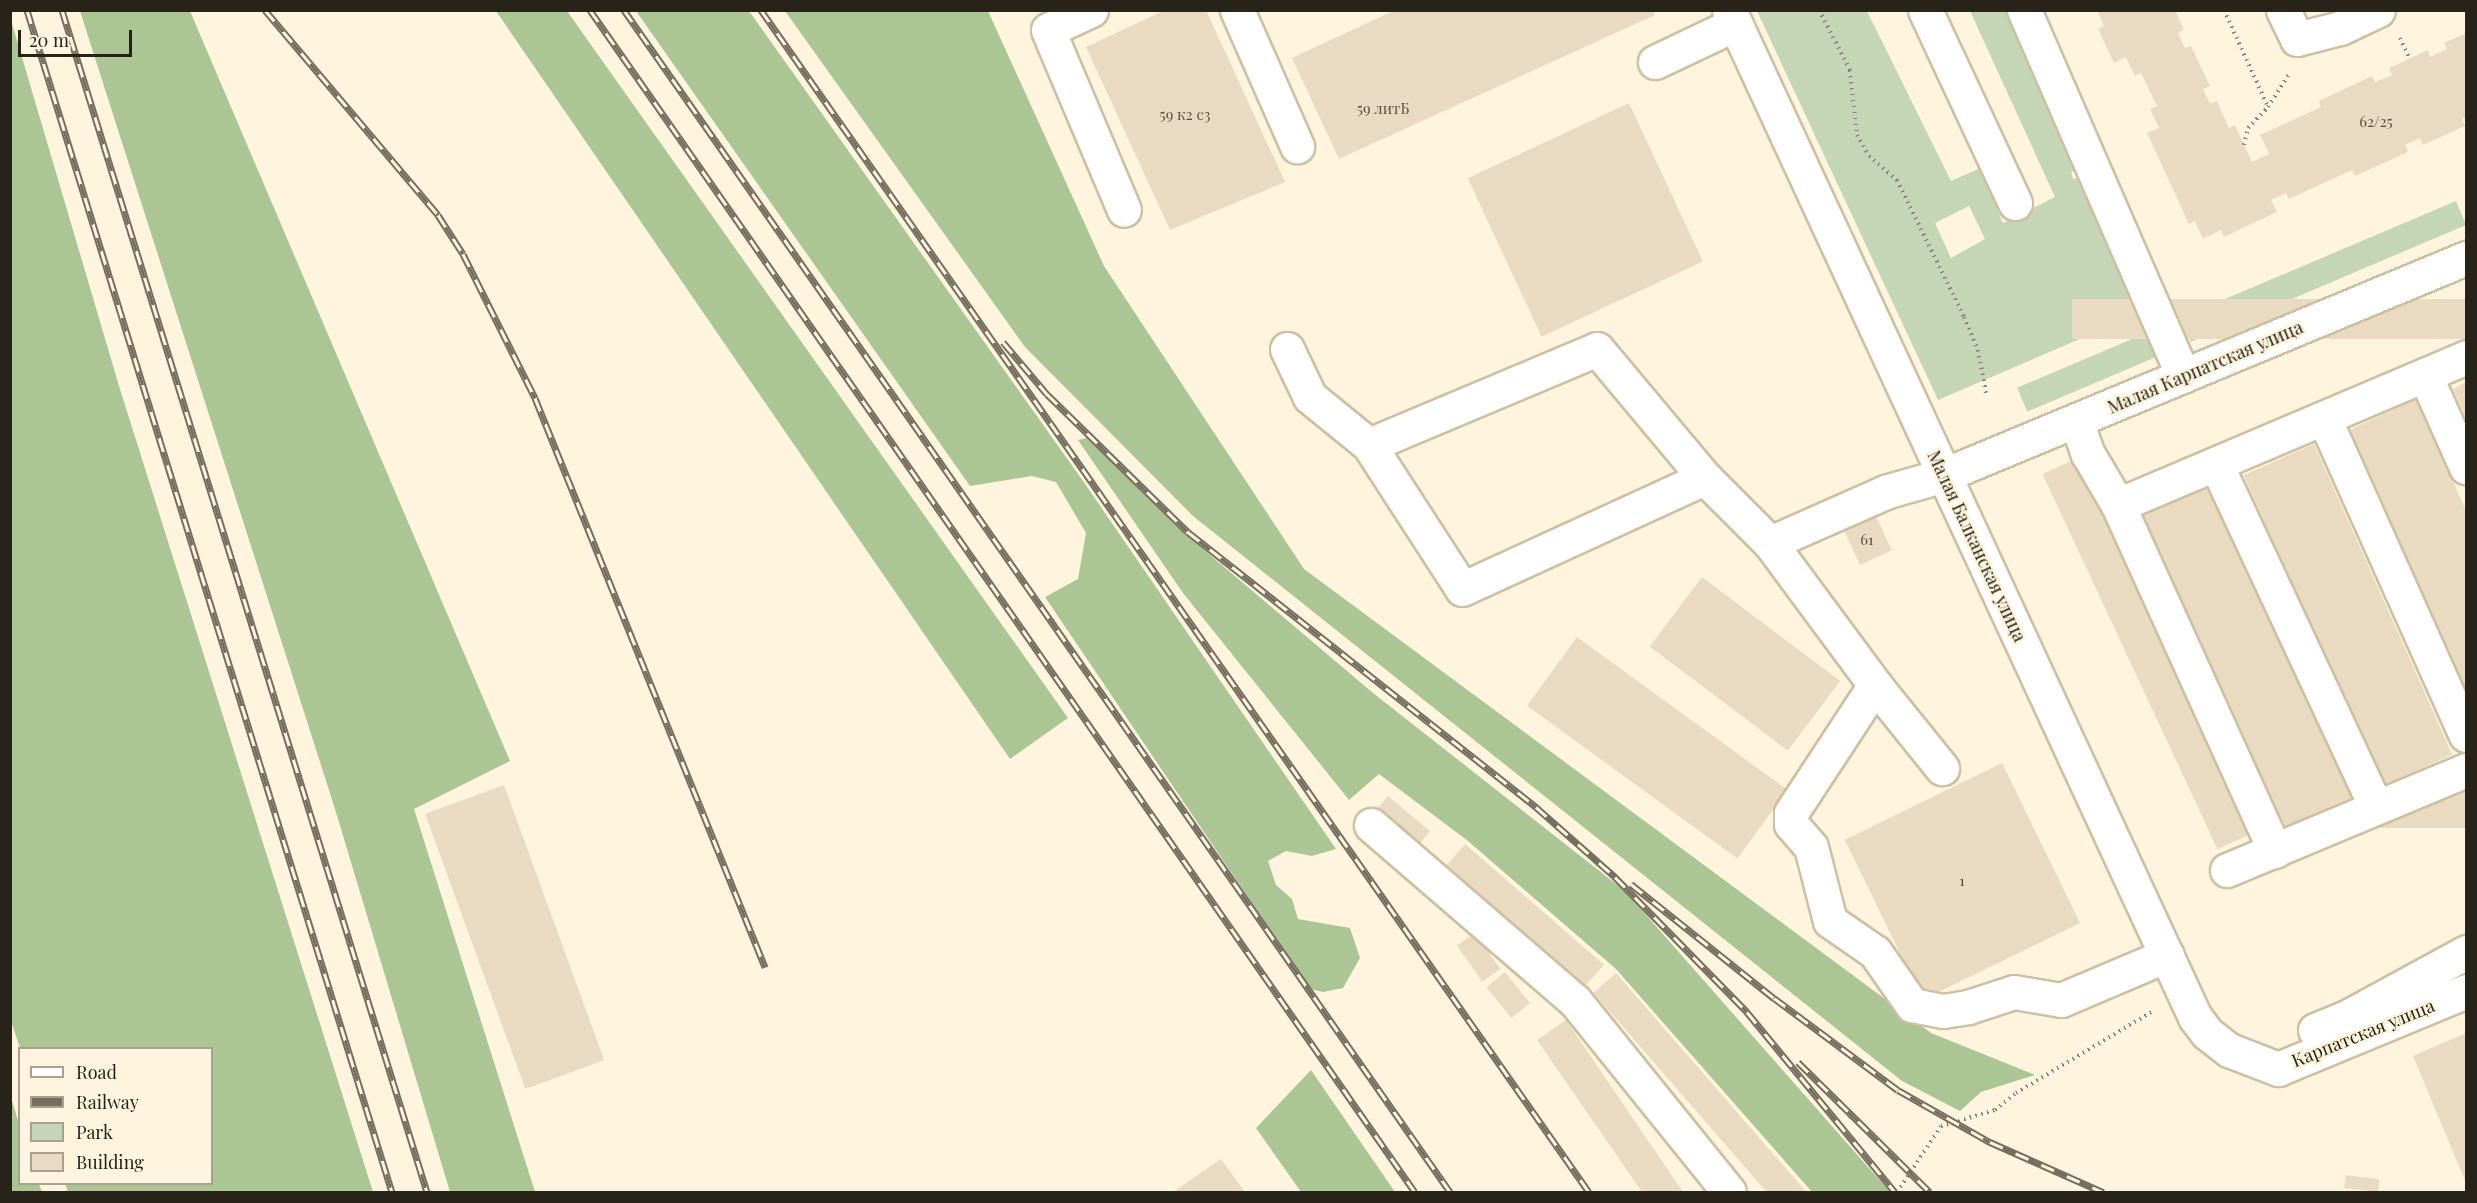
<!DOCTYPE html>
<html>
<head>
<meta charset="utf-8">
<style>
	body { margin:0 }
	#map { position:relative; width:2477px; height:1203px; overflow:hidden; background:#fff4de; font-family:"Playfair Display",serif }
	div>[style] { position:absolute }
	[style*='--x'] { left:calc(var(--x)*1px); top:calc(var(--y)*1px); width:calc(var(--w)*1px); rotate:calc(var(--a)*1deg) }
	.green>* { inset:0; background:#c5d6b6; transform-origin:0 0 }
	.forest>* { inset:0; background:#abc595 }
	.building>* { inset:0; background:#e9dbc1; transform-origin:0 0 }
	.path>* { height:4px; margin-top:-2px; transform-origin:0; background:repeating-linear-gradient(90deg,#8a8272 0 1.5px,transparent 0 6px) }
	.roads { filter:drop-shadow(2px 0 #cdc0a5) drop-shadow(-2px 0 #cdc0a5) drop-shadow(0 2px #cdc0a5) drop-shadow(0 -2px #cdc0a5) }
	.minor>* { height:33px; margin:-16.5px; padding:0 16.5px; transform-origin:16.5px; border-radius:16.5px; background:#fff }
	.rail>* { height:7px; margin-top:-3.5px; transform-origin:0; background:repeating-linear-gradient(90deg,#fff4de 0 14px,#766f60 0 28px); box-sizing:border-box; border-block:2px solid #766f60 }
	span { translate:-50% -50%; white-space:nowrap; text-align:center; line-height:1.15; -webkit-text-stroke:5px #fff4de; paint-order:stroke }
	.number-label { font-size:15px; color:#585143 }
	.number-label span { -webkit-text-stroke-width:0 }
	.street-label { font-size:18px; color:#282319 }
	.frame { position:absolute; inset:0; border:12px solid #282319; pointer-events:none }
	.legend { position:absolute; left:18px; top:1047px; width:195px; height:138px; box-sizing:border-box; background:#fff4de; border:2px solid #a9a08f; margin:0; padding:8px 10px; list-style:none; font-size:18px; color:#282319 }
	.legend li { display:flex; align-items:center; gap:12px; height:30px }
	.legend b { width:30px; border:2px solid #a9a08f }
	.scale { position:absolute; left:18px; top:30px; width:114px; height:27px; box-sizing:border-box; border:3px solid #282319; border-top:0; padding-left:8px; font-size:18px; line-height:21px; white-space:nowrap; color:#282319; -webkit-text-stroke:4px #fff4de; paint-order:stroke }
</style>
</head>
<body>
<div id="map">
	<div class="green">
		<i style="clip-path:polygon(evenodd,1757px 11px,1867px 11px,1951px 181px,1980px 168px,2003px 223px,2055px 197px,1970px 11px,2007px 11px,2077px 170px,2071px 172px,2073px 179px,2079px 177px,2138px 314px,1938px 400px,1757px 11px,1969px 206px,1985px 239px,1951px 258px,1935px 223px,1969px 206px)"></i>
		<i style="left:2456px;top:201px;width:26px;height:299px;rotate:67deg"></i>
		<i style="left:2146px;top:333px;width:26px;height:140px;rotate:67deg"></i>
	</div>
	<div class="forest">
		<i style="clip-path:polygon(80px 11px,190px 11px,510px 761px,414px 809px,535px 1192px,450px 1192px,335px 809px)"></i>
		<i style="clip-path:polygon(496px 11px,567px 11px,1068px 718px,1010px 759px)"></i>
		<i style="clip-path:polygon(636px 11px,749px 11px,1083px 481px,1336px 849px,1312px 856px,1286px 851px,1268px 861px,1276px 885px,1292px 899px,1298px 919px,1350px 928px,1360px 958px,1343px 988px,1323px 992px,1310px 989px,1045px 597px,1078px 579px,1086px 533px,1056px 482px,1032px 476px,970px 486px)"></i>
		<i style="clip-path:polygon(785px 11px,988px 11px,1104px 266px,1304px 569px,1931px 1033px,2035px 1075px,1981px 1092px,1960px 1111px,1902px 1081px,1193px 516px,1025px 347px)"></i>
		<i style="clip-path:polygon(11px 20px,119px 386px,373px 1192px,68px 1192px,65px 1184px,212px 1184px,212px 1048px,20px 1048px,11px 1021px)"></i>
		<i style="clip-path:polygon(1087px 438px,1190px 538px,1373px 693px,1625px 891px,1890px 1192px,1812px 1192px,1616px 969px,1468px 841px,1379px 774px,1349px 800px,1183px 593px,1078px 440px)"></i>
		<i style="clip-path:polygon(1311px 1070px,1395px 1192px,1301px 1192px,1256px 1128px)"></i>
		<i style="clip-path:polygon(11px 1097px,19px 1124px,20px 1184px,39px 1184px,42px 1192px,11px 1192px)"></i>
	</div>
	<div class="building">
		<i style="clip-path:polygon(1165px 10px,1206px 10px,1285px 182px,1170px 230px,1086px 47px)"></i>
		<i style="clip-path:polygon(1395px 10px,1653px 10px,1655px 15px,1339px 159px,1292px 58px)"></i>
		<i style="clip-path:polygon(2097px 10px,2175px 10px,2184px 30px,2178px 33px,2185px 48px,2191px 46px,2210px 86px,2203px 89px,2210px 104px,2217px 101px,2229px 128px,2235px 125px,2252px 162px,2269px 154px,2260px 135px,2321px 107px,2319px 101px,2372px 76px,2375px 82px,2392px 75px,2389px 68px,2428px 50px,2430px 57px,2447px 49px,2444px 43px,2466px 33px,2466px 117px,2462px 119px,2465px 126px,2423px 145px,2420px 138px,2405px 145px,2408px 152px,2355px 176px,2352px 170px,2289px 199px,2286px 193px,2271px 200px,2277px 212px,2224px 237px,2221px 230px,2203px 239px,2195px 221px,2189px 224px,2147px 133px,2159px 128px,2150px 109px,2157px 106px,2141px 73px,2135px 76px,2126px 57px,2114px 63px,2098px 29px,2104px 26px)"></i>
		<i style="left:1629px;top:103px;width:175px;height:178px;rotate:65deg"></i>
		<i style="left:2466px;top:299px;width:40px;height:394px;rotate:90deg"></i>
		<i style="clip-path:polygon(2466px 382px,2466px 418px,2453px 389px)"></i>
		<i style="clip-path:polygon(2417px 399px,2466px 511px,2466px 694px,2349px 430px)"></i>
		<i style="left:2314px;top:444px;width:340px;height:77px;rotate:66deg"></i>
		<i style="left:2077px;top:458px;width:414px;height:38px;rotate:65deg"></i>
		<i style="left:2207px;top:484px;width:345px;height:74px;rotate:65deg"></i>
		<i style="left:1875px;top:514px;width:40px;height:35px;rotate:65deg"></i>
		<i style="left:1702px;top:577px;width:173px;height:87px;rotate:37deg"></i>
		<i style="left:1577px;top:637px;width:260px;height:85px;rotate:36deg"></i>
		<i style="left:2002px;top:763px;width:178px;height:175px;rotate:64deg"></i>
		<i style="left:504px;top:785px;width:293px;height:84px;rotate:70deg"></i>
		<i style="left:2466px;top:790px;width:38px;height:250px;rotate:90deg"></i>
		<i style="left:1388px;top:796px;width:55px;height:23px;rotate:40deg"></i>
		<i style="left:1465px;top:844px;width:184px;height:28px;rotate:41deg"></i>
		<i style="left:1475px;top:933px;width:44px;height:22px;rotate:55deg"></i>
		<i style="left:1505px;top:972px;width:40px;height:24px;rotate:51deg"></i>
		<i style="left:1616px;top:973px;width:291px;height:30px;rotate:49deg"></i>
		<i style="clip-path:polygon(1566px 1020px,1683px 1192px,1642px 1192px,1537px 1040px)"></i>
		<i style="clip-path:polygon(2466px 1033px,2466px 1183px,2413px 1056px)"></i>
		<i style="clip-path:polygon(1221px 1159px,1245px 1192px,1173px 1192px)"></i>
		<i style="left:2346px;top:1175px;width:34px;height:13px;rotate:7deg"></i>
	</div>
	<div class="path">
		<i style="--x:1819;--y:10;--w:68;--a:62.7"></i>
		<i style="--x:1850;--y:70;--w:65;--a:83.9"></i>
		<i style="--x:1857;--y:135;--w:24;--a:60"></i>
		<i style="--x:1869;--y:156;--w:37;--a:41"></i>
		<i style="--x:1897;--y:180;--w:153;--a:63.9"></i>
		<i style="--x:1964;--y:317;--w:36;--a:67"></i>
		<i style="--x:1978;--y:350;--w:44;--a:79.5"></i>
		<i style="--x:2224;--y:10;--w:107;--a:65.6"></i>
		<i style="--x:2400;--y:38;--w:23;--a:65"></i>
		<i style="--x:2244;--y:145;--w:17;--a:-77"></i>
		<i style="--x:2248;--y:128;--w:29;--a:-46"></i>
		<i style="--x:2268;--y:107;--w:41;--a:-57.8"></i>
		<i style="--x:1897;--y:1192;--w:79;--a:-56.3"></i>
		<i style="--x:1941;--y:1126;--w:56;--a:-16.5"></i>
		<i style="--x:1995;--y:1110;--w:27;--a:-39"></i>
		<i style="--x:2016;--y:1093;--w:160;--a:-30.9"></i>
	</div>
	<div class="roads">
		<div class="minor">
			<i style="--x:1091;--y:10;--w:47;--a:155.1"></i>
			<i style="--x:1048;--y:30;--w:195;--a:67.1"></i>
			<i style="--x:1237;--y:10;--w:149;--a:66.2"></i>
			<i style="--x:1729;--y:10;--w:1110;--a:65.17"></i>
			<i style="--x:2195;--y:1017;--w:20;--a:53"></i>
			<i style="--x:2207;--y:1033;--w:28;--a:38"></i>
			<i style="--x:2229;--y:1050;--w:53;--a:21.2"></i>
			<i style="--x:2278;--y:1069;--w:204;--a:-22.5"></i>
			<i style="--x:1925;--y:10;--w:213;--a:65"></i>
			<i style="--x:2024;--y:10;--w:399;--a:66.5"></i>
			<i style="--x:2283;--y:10;--w:32;--a:64"></i>
			<i style="--x:2297;--y:39;--w:44;--a:-14.3"></i>
			<i style="--x:2340;--y:28;--w:42;--a:-25.3"></i>
			<i style="--x:1655;--y:62;--w:89;--a:-25.4"></i>
			<i style="--x:1287;--y:349;--w:53;--a:64.4"></i>
			<i style="--x:1310;--y:397;--w:76;--a:39.1"></i>
			<i style="--x:1369;--y:445;--w:171;--a:57.1"></i>
			<i style="--x:1462;--y:589;--w:267;--a:-24.6"></i>
			<i style="--x:2425;--y:375;--w:101;--a:66"></i>
			<i style="--x:2324;--y:418;--w:347;--a:65.9"></i>
			<i style="--x:2076;--y:420;--w:36;--a:71"></i>
			<i style="--x:2088;--y:454;--w:59;--a:59.5"></i>
			<i style="--x:1369;--y:445;--w:247;--a:-22.8"></i>
			<i style="--x:1597;--y:349;--w:168;--a:50.1"></i>
			<i style="--x:1705;--y:478;--w:92;--a:45"></i>
			<i style="--x:1770;--y:543;--w:177;--a:53.5"></i>
			<i style="--x:1875;--y:685;--w:107;--a:51.1"></i>
			<i style="--x:2216;--y:464;--w:378;--a:65"></i>
			<i style="--x:1770;--y:543;--w:129;--a:-23.8"></i>
			<i style="--x:1888;--y:491;--w:58;--a:-15.9"></i>
			<i style="--x:1944;--y:475;--w:565;--a:-22.57"></i>
			<i style="--x:1875;--y:685;--w:153;--a:123.3"></i>
			<i style="--x:1791;--y:813;--w:11;--a:90"></i>
			<i style="--x:1791;--y:824;--w:30;--a:49"></i>
			<i style="--x:1811;--y:847;--w:76;--a:75.6"></i>
			<i style="--x:1830;--y:921;--w:55;--a:34.6"></i>
			<i style="--x:1875;--y:952;--w:65;--a:55.1"></i>
			<i style="--x:1912;--y:1005;--w:32;--a:11"></i>
			<i style="--x:1943;--y:1011;--w:25;--a:-9"></i>
			<i style="--x:1968;--y:1007;--w:48;--a:-18.1"></i>
			<i style="--x:2014;--y:992;--w:48;--a:9.7"></i>
			<i style="--x:2061;--y:1000;--w:115;--a:-23"></i>
			<i style="--x:1371;--y:825;--w:269;--a:40.8"></i>
			<i style="--x:1575;--y:1001;--w:245;--a:51.1"></i>
			<i style="--x:2275;--y:851;--w:380;--a:-114.4"></i>
			<i style="--x:2118;--y:505;--w:378;--a:-23"></i>
			<i style="--x:2227;--y:870;--w:259;--a:-22.7"></i>
			<i style="--x:2315;--y:1030;--w:35;--a:-22"></i>
			<i style="--x:2347;--y:1017;--w:136;--a:-28.6"></i>
		</div>
	</div>
	<div class="rail">
		<i style="--x:27;--y:10;--w:1237;--a:72.84"></i>
		<i style="--x:62;--y:10;--w:1237;--a:72.84"></i>
		<i style="--x:265;--y:10;--w:268;--a:49.8"></i>
		<i style="--x:438;--y:215;--w:46;--a:57.3"></i>
		<i style="--x:463;--y:254;--w:161;--a:63.4"></i>
		<i style="--x:535;--y:398;--w:614;--a:67.99"></i>
		<i style="--x:590;--y:10;--w:1441;--a:55.09"></i>
		<i style="--x:624;--y:10;--w:1442;--a:55.05"></i>
		<i style="--x:761;--y:10;--w:1443;--a:54.99"></i>
		<i style="--x:1003;--y:342;--w:68;--a:49.8"></i>
		<i style="--x:1047;--y:394;--w:197;--a:44.4"></i>
		<i style="--x:1188;--y:532;--w:444;--a:38.3"></i>
		<i style="--x:1536;--y:807;--w:106;--a:41.5"></i>
		<i style="--x:1615;--y:877;--w:189;--a:45.6"></i>
		<i style="--x:1747;--y:1012;--w:233;--a:50.6"></i>
		<i style="--x:1631;--y:884;--w:183;--a:38.6"></i>
		<i style="--x:1774;--y:998;--w:154;--a:36.6"></i>
		<i style="--x:1898;--y:1090;--w:106;--a:29.5"></i>
		<i style="--x:1990;--y:1142;--w:124;--a:23.9"></i>
		<i style="--x:1798;--y:1062;--w:185;--a:44.6"></i>
	</div>
	<div class="number-label">
		<span style="left:1383px;top:109px">59 литБ</span>
		<span style="left:1185px;top:115px">59 к2 с3</span>
		<span style="left:2376px;top:122px">62/25</span>
		<span style="left:1867px;top:540px">61</span>
		<span style="left:1962px;top:881px">1</span>
	</div>
	<div class="street-label">
		<span style="left:2205px;top:367px;rotate:-23deg">Малая Карпатская улица</span>
		<span style="left:1977px;top:546px;rotate:65deg">Малая Балканская улица</span>
		<span style="left:2363px;top:1033px;rotate:-22deg">Карпатская улица</span>
	</div>
	<div class="frame"></div>
	<ul class="legend">
	<li><b style="height:8px;background:#fff"></b>Road</li>
	<li><b style="height:8px;background:#766f60"></b>Railway</li>
	<li><b style="height:16px;background:#c5d6b6"></b>Park</li>
	<li><b style="height:16px;background:#e9dbc1"></b>Building</li>
	</ul>
	<div class="scale">20 m</div>
</div>
</body>
</html>
